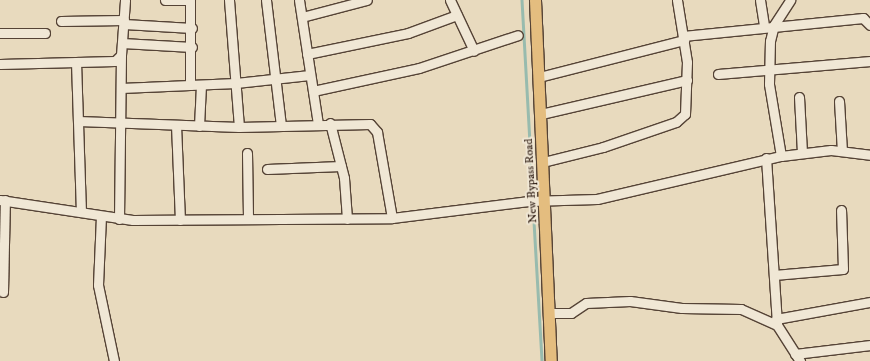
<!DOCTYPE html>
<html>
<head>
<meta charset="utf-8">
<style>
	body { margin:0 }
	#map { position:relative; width:870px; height:361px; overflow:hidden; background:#e8dabe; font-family:"IM FELL DW Pica",serif }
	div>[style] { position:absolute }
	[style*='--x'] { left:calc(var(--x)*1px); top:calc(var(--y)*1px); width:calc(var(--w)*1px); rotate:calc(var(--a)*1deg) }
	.stream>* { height:2.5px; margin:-1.25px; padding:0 1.25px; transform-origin:1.25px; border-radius:1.25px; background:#98bbae }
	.roads { filter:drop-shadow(1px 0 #554336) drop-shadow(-1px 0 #554336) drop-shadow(0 1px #554336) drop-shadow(0 -1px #554336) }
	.minor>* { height:9px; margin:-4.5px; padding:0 4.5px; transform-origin:4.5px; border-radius:4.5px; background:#f0e7d5 }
	.major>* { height:11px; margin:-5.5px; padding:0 5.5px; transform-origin:5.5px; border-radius:5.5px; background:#e4bd7f }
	span { translate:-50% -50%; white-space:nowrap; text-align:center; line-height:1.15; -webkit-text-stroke:4px #f0e7d5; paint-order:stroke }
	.street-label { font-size:12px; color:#241108 }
</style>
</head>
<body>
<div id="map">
	<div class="stream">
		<i style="--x:522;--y:0;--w:199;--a:86.8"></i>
		<i style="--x:533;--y:204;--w:157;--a:86.7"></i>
	</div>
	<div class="roads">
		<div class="minor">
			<i style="--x:165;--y:0;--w:25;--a:0"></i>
			<i style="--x:190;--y:0;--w:85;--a:90"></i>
			<i style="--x:229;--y:0;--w:127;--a:85.5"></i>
			<i style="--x:266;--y:0;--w:126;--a:83.2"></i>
			<i style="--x:299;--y:0;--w:125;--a:81.3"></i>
			<i style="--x:450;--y:0;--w:56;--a:64.8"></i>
			<i style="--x:760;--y:0;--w:26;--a:81"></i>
			<i style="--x:302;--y:17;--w:67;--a:-14.7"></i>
			<i style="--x:61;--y:21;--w:63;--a:-0.9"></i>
			<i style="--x:124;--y:24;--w:68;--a:3.4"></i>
			<i style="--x:0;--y:33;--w:45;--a:0"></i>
			<i style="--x:683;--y:36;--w:181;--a:-5.7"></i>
			<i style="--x:863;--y:18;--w:10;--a:45"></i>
			<i style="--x:122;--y:43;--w:70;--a:3.3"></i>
			<i style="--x:307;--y:54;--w:103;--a:-11.7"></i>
			<i style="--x:408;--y:33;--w:52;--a:-20.2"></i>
			<i style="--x:76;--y:62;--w:150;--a:88.1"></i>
			<i style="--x:0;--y:64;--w:115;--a:-1.5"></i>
			<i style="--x:115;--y:61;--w:8;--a:-45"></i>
			<i style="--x:121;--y:55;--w:55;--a:-85.8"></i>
			<i style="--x:718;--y:74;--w:153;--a:-4.9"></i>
			<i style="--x:539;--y:77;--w:150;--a:-14.3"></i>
			<i style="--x:121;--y:88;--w:115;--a:-2.5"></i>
			<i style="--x:236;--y:83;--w:74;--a:-6.2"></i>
			<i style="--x:313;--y:91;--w:108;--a:-12.2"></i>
			<i style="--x:419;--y:68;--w:104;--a:-18.4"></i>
			<i style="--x:799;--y:97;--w:56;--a:86.9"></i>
			<i style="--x:839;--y:101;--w:50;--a:86.6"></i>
			<i style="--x:541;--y:114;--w:150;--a:-13.1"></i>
			<i style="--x:78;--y:121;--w:161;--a:2.1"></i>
			<i style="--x:239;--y:127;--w:131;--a:-1.3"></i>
			<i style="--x:370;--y:124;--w:11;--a:49"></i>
			<i style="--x:377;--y:132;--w:87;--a:80.1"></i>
			<i style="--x:330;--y:123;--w:57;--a:75.7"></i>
			<i style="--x:344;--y:178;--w:41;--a:85.8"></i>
			<i style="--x:176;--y:125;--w:95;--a:87.6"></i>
			<i style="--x:199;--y:126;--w:41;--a:-87.2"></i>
			<i style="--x:247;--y:153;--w:65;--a:89.1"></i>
			<i style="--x:781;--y:156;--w:73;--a:-99.5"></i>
			<i style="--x:769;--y:84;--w:43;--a:-88.7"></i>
			<i style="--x:770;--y:41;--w:16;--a:-76"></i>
			<i style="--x:774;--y:25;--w:30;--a:-57"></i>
			<i style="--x:766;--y:158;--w:167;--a:86.2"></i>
			<i style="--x:777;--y:325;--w:43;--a:57.4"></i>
			<i style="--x:543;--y:162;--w:62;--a:-14"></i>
			<i style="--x:603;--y:147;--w:77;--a:-18.9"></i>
			<i style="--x:676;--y:122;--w:12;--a:-42"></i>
			<i style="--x:685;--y:114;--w:52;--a:-87.8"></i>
			<i style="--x:687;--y:62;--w:63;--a:-99.2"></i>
			<i style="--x:267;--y:169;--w:74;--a:-2.3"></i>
			<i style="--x:0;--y:200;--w:134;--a:8.6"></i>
			<i style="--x:133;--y:220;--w:259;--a:-0.4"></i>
			<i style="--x:392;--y:218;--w:138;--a:-7.1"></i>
			<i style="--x:529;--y:201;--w:68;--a:-1.7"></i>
			<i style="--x:597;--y:199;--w:189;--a:-13.2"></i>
			<i style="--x:781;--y:156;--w:50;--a:-6.8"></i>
			<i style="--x:831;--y:150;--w:39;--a:7"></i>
			<i style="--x:101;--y:216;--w:69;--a:92.5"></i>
			<i style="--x:98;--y:285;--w:78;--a:78.1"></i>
			<i style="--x:119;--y:219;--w:164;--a:-89.3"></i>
			<i style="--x:774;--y:275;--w:69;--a:-5"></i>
			<i style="--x:843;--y:269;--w:59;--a:-91.9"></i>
			<i style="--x:3;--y:292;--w:92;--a:-88.8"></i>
			<i style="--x:549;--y:313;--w:22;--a:0"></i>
			<i style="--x:571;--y:313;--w:18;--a:-34"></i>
			<i style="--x:586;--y:303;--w:44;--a:-2.6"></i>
			<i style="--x:630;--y:301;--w:52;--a:7.7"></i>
			<i style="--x:682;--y:308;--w:59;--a:1"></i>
			<i style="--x:741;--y:309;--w:39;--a:24"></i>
			<i style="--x:776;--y:319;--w:96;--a:-10.3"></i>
			<i style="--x:795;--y:354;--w:76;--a:-6.8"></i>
		</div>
		<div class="major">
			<i style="--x:535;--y:0;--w:361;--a:87.5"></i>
		</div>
	</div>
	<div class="street-label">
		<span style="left:531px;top:181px;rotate:-93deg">New Bypass Road</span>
	</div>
</div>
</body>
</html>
